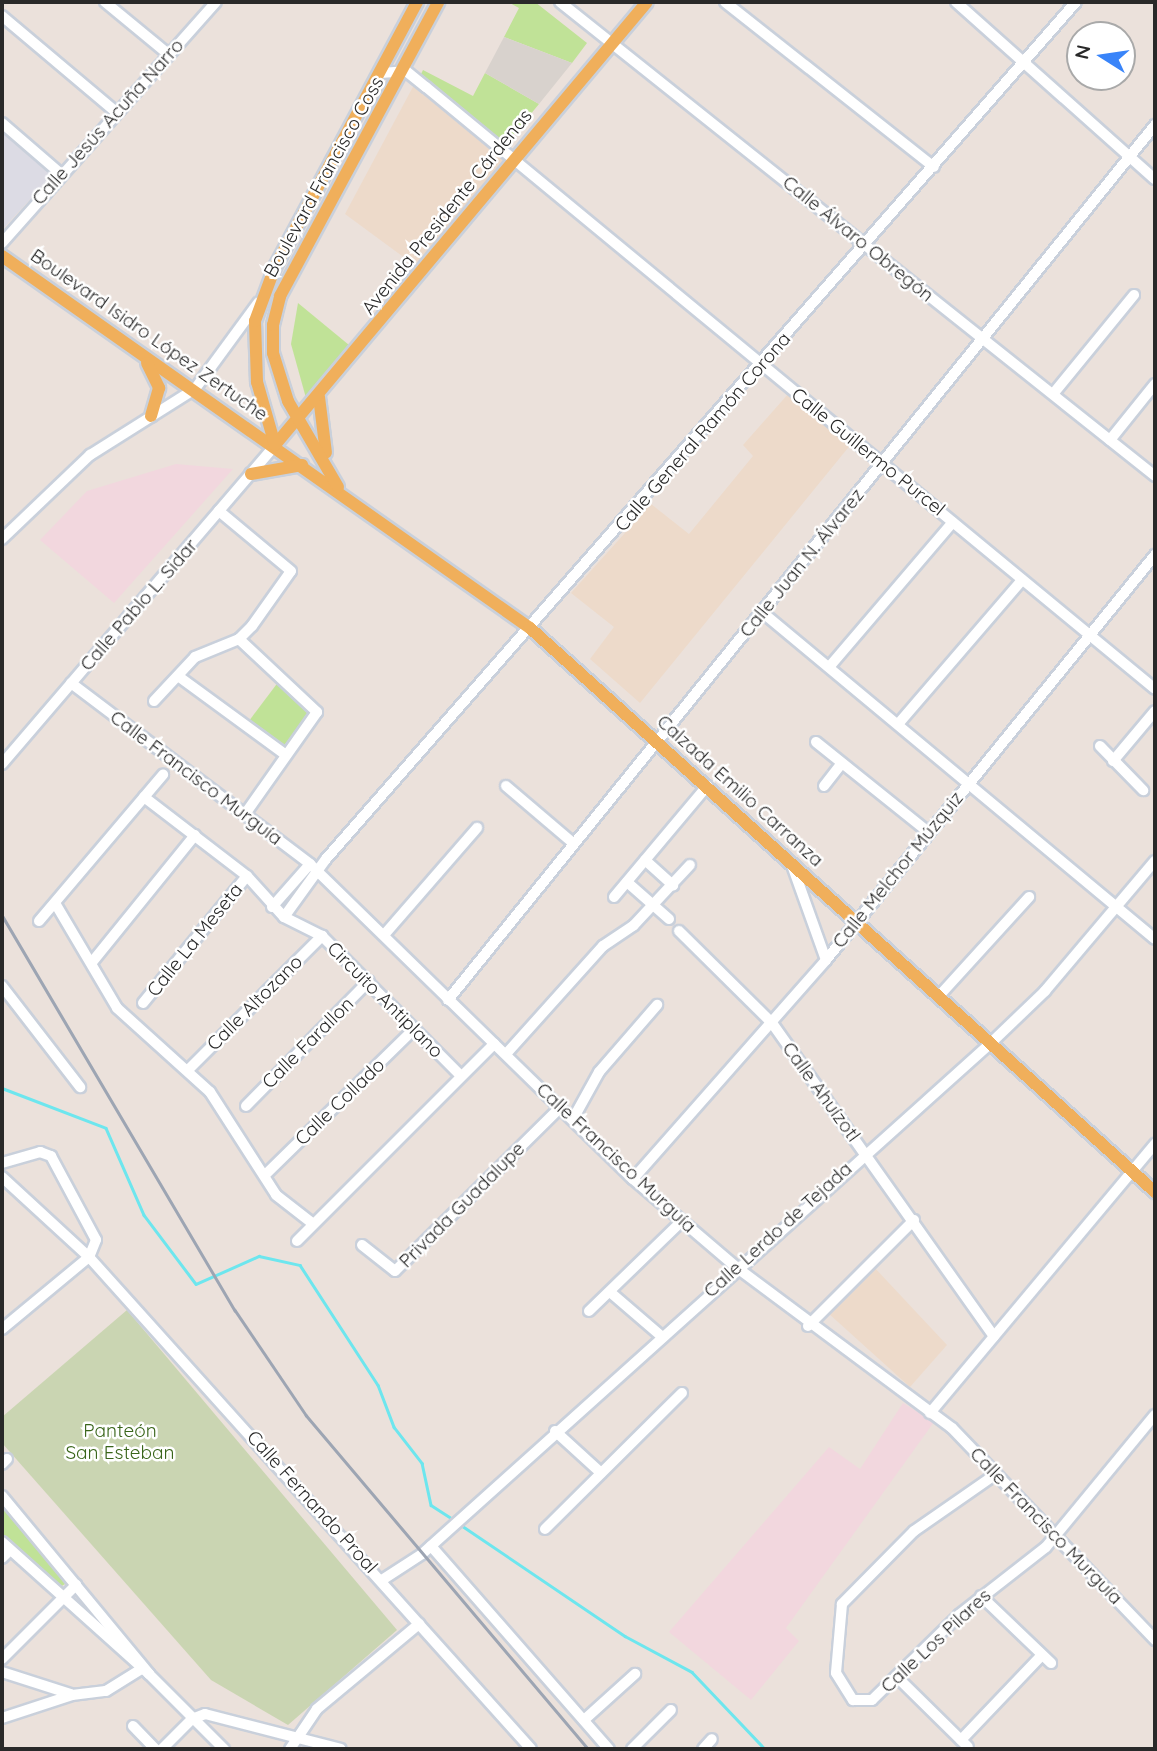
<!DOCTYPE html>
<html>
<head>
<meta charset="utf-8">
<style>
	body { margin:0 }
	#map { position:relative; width:1157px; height:1751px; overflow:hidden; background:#ebe1db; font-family:Quicksand,sans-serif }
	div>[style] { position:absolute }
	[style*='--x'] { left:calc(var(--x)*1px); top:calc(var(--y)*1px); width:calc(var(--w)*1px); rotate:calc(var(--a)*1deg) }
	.industrial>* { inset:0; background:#dcdbe4 }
	.education>* { inset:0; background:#eddaca }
	.medical>* { inset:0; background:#f2d7de }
	.green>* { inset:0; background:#c0e297; transform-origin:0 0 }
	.cemetery>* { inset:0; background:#cad5b2 }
	.plaza>* { inset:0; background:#d8d2cd }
	.stream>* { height:2.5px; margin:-1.25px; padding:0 1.25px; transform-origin:1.25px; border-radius:1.25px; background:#6de6ee }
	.roads { filter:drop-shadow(2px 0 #c9d0db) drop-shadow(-2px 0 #c9d0db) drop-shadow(0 2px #c9d0db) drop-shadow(0 -2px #c9d0db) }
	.minor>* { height:10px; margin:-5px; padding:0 5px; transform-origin:5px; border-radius:5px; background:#fff }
	.major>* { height:12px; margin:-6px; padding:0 6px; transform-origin:6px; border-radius:6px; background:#f0af5b }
	.rail>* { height:2.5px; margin:-1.25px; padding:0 1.25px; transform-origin:1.25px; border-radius:1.25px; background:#9da5b3 }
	span { translate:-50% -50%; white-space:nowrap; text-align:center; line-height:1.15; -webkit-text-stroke:5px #fff; paint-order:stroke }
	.street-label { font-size:19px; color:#292929 }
	.park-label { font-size:19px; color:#39651a }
	.frame { position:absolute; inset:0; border:4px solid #292929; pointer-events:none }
	.north { position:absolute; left:1066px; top:21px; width:70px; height:70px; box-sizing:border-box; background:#fff; border:2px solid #a9a9a9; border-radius:50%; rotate:282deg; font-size:19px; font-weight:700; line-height:28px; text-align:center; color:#292929 }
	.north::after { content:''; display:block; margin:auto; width:24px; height:32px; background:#3984f9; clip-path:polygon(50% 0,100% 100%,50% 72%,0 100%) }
</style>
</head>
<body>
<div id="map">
	<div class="industrial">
		<i style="clip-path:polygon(2px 122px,56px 171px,2px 230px)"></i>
	</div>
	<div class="education">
		<i style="clip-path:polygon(415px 83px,505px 160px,417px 267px,345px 214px)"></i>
		<i style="clip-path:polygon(789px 393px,852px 443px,640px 703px,590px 659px,614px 627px,571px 593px,651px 504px,689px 534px,753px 456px,743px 445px)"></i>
		<i style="clip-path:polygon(873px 1266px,947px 1345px,910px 1387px,828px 1313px)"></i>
	</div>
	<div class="medical">
		<i style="clip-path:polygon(176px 464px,233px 469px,114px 603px,40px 540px,87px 491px)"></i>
		<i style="clip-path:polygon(903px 1403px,934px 1422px,786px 1628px,799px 1641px,751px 1700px,669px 1632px,829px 1447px,860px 1469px)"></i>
	</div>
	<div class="green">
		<i style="clip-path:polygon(508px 2px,535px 2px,587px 43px,572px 63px,504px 37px,519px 8px)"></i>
		<i style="clip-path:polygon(423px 70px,473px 96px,485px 73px,539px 104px,506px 144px,421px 74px)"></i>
		<i style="clip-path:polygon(298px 303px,349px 345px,306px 398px,291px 344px)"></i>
		<i style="left:279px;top:681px;width:43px;height:49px;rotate:37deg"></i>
		<i style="clip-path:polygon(2px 1505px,67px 1583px,58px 1588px,2px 1535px)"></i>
	</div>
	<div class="cemetery">
		<i style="clip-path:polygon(127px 1310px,397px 1630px,288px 1725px,211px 1680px,2px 1443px,2px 1417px)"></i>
	</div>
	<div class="plaza">
		<i style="clip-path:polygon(504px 37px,572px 63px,539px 104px,485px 73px)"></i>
	</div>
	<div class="stream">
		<i style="--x:2;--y:1088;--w:111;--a:21"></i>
		<i style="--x:106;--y:1128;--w:95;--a:66.4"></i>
		<i style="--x:144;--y:1215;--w:86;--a:53"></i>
		<i style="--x:196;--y:1284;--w:69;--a:-24"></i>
		<i style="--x:259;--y:1256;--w:42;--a:12.4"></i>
		<i style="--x:300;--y:1265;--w:143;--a:57"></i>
		<i style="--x:378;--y:1385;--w:45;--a:69.1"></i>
		<i style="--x:394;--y:1427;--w:46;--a:52.1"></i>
		<i style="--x:422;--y:1463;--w:43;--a:77.9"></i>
		<i style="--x:431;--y:1505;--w:30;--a:33"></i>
		<i style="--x:461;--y:1525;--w:198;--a:34.1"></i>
		<i style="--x:625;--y:1636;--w:76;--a:28.2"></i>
		<i style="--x:692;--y:1672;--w:106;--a:46.5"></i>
	</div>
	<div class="roads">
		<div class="minor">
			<i style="--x:105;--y:2;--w:82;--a:39.5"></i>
			<i style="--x:560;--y:2;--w:761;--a:38.54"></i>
			<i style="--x:725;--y:2;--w:266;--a:38.3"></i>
			<i style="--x:956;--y:2;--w:266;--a:41.7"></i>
			<i style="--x:2;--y:16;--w:150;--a:40.1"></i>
			<i style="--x:380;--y:73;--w:26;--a:-4"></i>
			<i style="--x:406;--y:71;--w:26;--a:39"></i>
			<i style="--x:426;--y:87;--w:945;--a:39.55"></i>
			<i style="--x:2;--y:123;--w:78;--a:40.8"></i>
			<i style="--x:2;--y:243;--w:322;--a:-48.4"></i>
			<i style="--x:1053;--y:394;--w:128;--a:-50.7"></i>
			<i style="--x:1110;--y:440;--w:72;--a:-51.2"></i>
			<i style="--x:2;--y:539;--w:122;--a:-43.7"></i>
			<i style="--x:90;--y:455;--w:124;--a:-32.2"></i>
			<i style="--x:195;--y:389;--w:107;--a:-53.8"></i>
			<i style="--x:762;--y:612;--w:511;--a:39.76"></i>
			<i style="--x:239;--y:639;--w:107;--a:43.1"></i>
			<i style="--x:317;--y:712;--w:125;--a:125.2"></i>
			<i style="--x:830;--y:666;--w:189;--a:-49.5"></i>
			<i style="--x:178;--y:676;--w:134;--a:36.2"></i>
			<i style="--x:71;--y:683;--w:300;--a:37.1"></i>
			<i style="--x:310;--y:864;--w:451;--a:44.3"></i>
			<i style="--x:633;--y:1179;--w:135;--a:40.5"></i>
			<i style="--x:736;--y:1267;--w:269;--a:36.7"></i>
			<i style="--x:952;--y:1428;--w:294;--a:46.2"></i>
			<i style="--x:154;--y:701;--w:60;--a:-47"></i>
			<i style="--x:195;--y:657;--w:48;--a:-22.2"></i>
			<i style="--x:239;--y:639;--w:18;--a:-45"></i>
			<i style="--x:252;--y:626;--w:67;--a:-54.7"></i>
			<i style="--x:291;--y:571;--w:94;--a:-140.2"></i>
			<i style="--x:899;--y:723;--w:189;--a:-49.3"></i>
			<i style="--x:816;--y:742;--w:142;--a:38.7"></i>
			<i style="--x:1100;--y:746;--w:62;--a:45.7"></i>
			<i style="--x:1113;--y:761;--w:65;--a:-50"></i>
			<i style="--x:2;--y:764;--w:420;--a:-49.4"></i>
			<i style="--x:506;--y:786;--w:88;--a:40.4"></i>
			<i style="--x:824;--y:786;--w:29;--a:-52"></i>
			<i style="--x:144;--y:797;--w:130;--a:37.5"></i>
			<i style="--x:247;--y:876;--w:55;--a:47.9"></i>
			<i style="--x:284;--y:917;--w:42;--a:26.6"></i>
			<i style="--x:322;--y:936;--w:197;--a:45.2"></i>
			<i style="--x:645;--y:860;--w:38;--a:42"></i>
			<i style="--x:792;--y:865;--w:101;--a:70.3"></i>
			<i style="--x:627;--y:882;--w:56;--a:41.4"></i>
			<i style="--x:614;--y:897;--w:145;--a:-50"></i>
			<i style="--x:55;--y:903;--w:122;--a:59.4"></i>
			<i style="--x:117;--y:1008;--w:125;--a:42.1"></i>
			<i style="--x:210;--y:1092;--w:122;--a:57.3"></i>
			<i style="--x:276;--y:1195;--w:46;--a:37.9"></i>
			<i style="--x:272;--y:907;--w:57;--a:-48.5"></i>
			<i style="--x:284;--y:917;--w:72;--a:-54.1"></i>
			<i style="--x:326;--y:859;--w:1139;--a:-48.81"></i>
			<i style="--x:39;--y:921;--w:192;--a:-49.7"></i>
			<i style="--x:679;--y:931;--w:131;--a:44.7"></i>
			<i style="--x:772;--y:1023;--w:384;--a:54.7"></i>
			<i style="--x:384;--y:935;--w:142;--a:-49"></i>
			<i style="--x:93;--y:961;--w:162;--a:-51"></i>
			<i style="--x:2;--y:986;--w:128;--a:52.3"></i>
			<i style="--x:939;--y:996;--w:134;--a:-47.7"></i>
			<i style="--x:448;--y:1000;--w:1125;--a:-51.06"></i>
			<i style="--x:143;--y:1003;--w:164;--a:-50.7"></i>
			<i style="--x:506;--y:1054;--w:145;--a:-48.1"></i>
			<i style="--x:603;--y:946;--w:37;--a:-34"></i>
			<i style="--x:634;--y:925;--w:82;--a:-47"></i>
			<i style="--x:188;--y:1070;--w:190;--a:-45"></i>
			<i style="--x:246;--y:1106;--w:175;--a:-45.5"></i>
			<i style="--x:573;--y:1119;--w:54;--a:-61"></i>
			<i style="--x:599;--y:1072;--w:89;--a:-49.1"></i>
			<i style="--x:2;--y:1163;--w:40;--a:-16"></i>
			<i style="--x:40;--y:1152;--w:12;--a:20"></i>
			<i style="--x:51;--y:1156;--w:95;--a:61.8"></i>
			<i style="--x:96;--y:1240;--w:18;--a:112"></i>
			<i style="--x:89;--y:1257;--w:113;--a:140.4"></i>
			<i style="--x:265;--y:1175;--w:209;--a:-44.4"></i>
			<i style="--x:2;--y:1177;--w:118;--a:42.6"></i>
			<i style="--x:89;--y:1257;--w:661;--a:48.06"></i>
			<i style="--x:633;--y:1179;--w:292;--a:-48.6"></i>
			<i style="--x:826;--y:960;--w:522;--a:-50.91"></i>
			<i style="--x:297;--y:1241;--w:279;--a:-45"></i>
			<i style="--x:362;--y:1245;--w:42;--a:38.2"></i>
			<i style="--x:395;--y:1271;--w:233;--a:-44.7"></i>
			<i style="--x:610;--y:1292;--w:66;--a:40.7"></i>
			<i style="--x:589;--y:1311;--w:129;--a:-44.1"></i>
			<i style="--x:808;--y:1326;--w:150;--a:-45"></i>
			<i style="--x:930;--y:1413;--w:351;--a:-50.1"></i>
			<i style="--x:555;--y:1431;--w:62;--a:42.4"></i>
			<i style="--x:2;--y:1464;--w:7;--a:-45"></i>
			<i style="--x:996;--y:1474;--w:100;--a:145.2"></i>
			<i style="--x:914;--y:1531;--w:103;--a:134.6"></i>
			<i style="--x:842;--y:1604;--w:69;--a:95"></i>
			<i style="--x:836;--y:1673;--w:32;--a:58"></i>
			<i style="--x:853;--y:1700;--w:19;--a:0"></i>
			<i style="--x:872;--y:1700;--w:122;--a:-44.3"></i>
			<i style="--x:959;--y:1615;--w:110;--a:-38"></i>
			<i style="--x:1046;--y:1547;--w:171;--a:-50.5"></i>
			<i style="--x:2;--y:1496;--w:231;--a:50.4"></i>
			<i style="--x:149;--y:1674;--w:106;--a:45"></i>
			<i style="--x:545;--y:1529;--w:193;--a:-44.8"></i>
			<i style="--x:2;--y:1542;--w:198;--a:41.9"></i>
			<i style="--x:431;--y:1546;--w:270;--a:48.8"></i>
			<i style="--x:2;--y:1558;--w:11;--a:-45"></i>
			<i style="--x:382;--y:1580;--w:48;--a:-33"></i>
			<i style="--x:422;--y:1554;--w:765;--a:-41.93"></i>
			<i style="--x:991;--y:1043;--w:75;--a:-43.9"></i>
			<i style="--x:1045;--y:991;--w:170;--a:-49.8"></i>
			<i style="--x:981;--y:1596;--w:97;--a:43.7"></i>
			<i style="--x:2;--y:1659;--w:105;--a:-45"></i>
			<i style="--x:2;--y:1672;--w:72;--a:17.7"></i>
			<i style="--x:898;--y:1678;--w:98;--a:44.6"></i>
			<i style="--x:2;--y:1718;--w:74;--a:-18.2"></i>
			<i style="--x:72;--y:1695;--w:34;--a:-7"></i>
			<i style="--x:106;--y:1691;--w:44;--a:-31.9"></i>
			<i style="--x:584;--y:1720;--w:69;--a:-42"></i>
			<i style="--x:133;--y:1726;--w:32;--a:46"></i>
			<i style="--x:961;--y:1740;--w:117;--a:-46.4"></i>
			<i style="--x:162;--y:1749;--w:42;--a:-45"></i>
			<i style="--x:192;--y:1719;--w:14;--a:-21"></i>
			<i style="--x:205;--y:1714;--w:140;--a:14.4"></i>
			<i style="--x:290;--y:1749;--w:48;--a:-56"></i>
			<i style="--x:317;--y:1709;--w:133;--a:-39.8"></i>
			<i style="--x:632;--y:1749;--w:55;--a:-45"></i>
			<i style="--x:703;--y:1749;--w:13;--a:-48"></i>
		</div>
		<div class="major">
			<i style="--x:2;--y:256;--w:646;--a:35.17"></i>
			<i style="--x:530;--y:628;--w:842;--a:42.06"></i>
			<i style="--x:147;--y:363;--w:28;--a:64"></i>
			<i style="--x:159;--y:388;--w:29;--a:106"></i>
			<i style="--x:319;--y:397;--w:56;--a:82.9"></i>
			<i style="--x:275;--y:445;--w:578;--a:-49.98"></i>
			<i style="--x:275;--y:445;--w:66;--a:-105.9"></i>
			<i style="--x:257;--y:382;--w:61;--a:-91.9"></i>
			<i style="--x:255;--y:321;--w:58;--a:-69.7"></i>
			<i style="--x:275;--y:267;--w:301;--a:-61.8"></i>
			<i style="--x:251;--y:474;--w:52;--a:-10"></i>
			<i style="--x:338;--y:487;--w:99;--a:-120.2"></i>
			<i style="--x:288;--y:401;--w:50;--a:-107.4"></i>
			<i style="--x:273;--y:353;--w:28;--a:-90"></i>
			<i style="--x:273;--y:325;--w:30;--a:-76"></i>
			<i style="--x:280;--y:296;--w:334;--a:-61.7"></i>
		</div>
	</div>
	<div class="rail">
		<i style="--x:2;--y:915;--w:459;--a:59.5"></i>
		<i style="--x:235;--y:1310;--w:127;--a:55.9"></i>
		<i style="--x:306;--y:1415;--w:437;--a:49.8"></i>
	</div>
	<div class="street-label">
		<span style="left:108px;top:122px;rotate:-48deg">Calle Jesús Acuña Narro</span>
		<span style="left:324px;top:177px;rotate:-61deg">Boulevard Francisco Coss</span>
		<span style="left:447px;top:212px;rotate:-51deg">Avenida Presidente Cárdenas</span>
		<span style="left:858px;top:239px;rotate:39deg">Calle Álvaro Obregón</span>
		<span style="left:149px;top:335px;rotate:35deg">Boulevard Isidro López Zertuche</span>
		<span style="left:703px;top:432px;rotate:-49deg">Calle General Ramón Corona</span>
		<span style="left:868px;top:452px;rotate:39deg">Calle Guillermo Purcel</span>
		<span style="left:802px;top:563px;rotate:-51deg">Calle Juan N. Álvarez</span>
		<span style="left:139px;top:605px;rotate:-49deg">Calle Pablo L. Sidar</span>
		<span style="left:196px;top:778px;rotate:37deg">Calle Francisco Murguía</span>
		<span style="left:740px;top:791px;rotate:42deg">Calzada Emilio Carranza</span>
		<span style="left:898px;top:870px;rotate:-51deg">Calle Melchor Múzquiz</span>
		<span style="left:195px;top:940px;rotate:-51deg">Calle La Meseta</span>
		<span style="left:385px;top:1000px;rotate:45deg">Circuito Antiplano</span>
		<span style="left:255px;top:1003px;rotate:-45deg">Calle Altozano</span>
		<span style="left:308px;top:1043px;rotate:-45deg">Calle Farallon</span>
		<span style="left:821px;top:1092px;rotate:54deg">Calle Ahuízotl</span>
		<span style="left:340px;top:1102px;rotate:-44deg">Calle Collado</span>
		<span style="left:616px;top:1158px;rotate:43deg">Calle Francisco Murguía</span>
		<span style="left:462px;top:1205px;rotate:-45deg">Privada Guadalupe</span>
		<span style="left:778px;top:1230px;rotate:-42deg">Calle Lerdo de Tejada</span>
		<span style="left:312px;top:1502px;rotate:48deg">Calle Fernando Proal</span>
		<span style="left:1046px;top:1526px;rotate:46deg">Calle Francisco Murguía</span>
		<span style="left:936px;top:1641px;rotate:-43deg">Calle Los Pilares</span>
	</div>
	<div class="park-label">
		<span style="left:120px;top:1442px">Panteón<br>San Esteban</span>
	</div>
	<div class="frame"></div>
	<div class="north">N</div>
</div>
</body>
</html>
